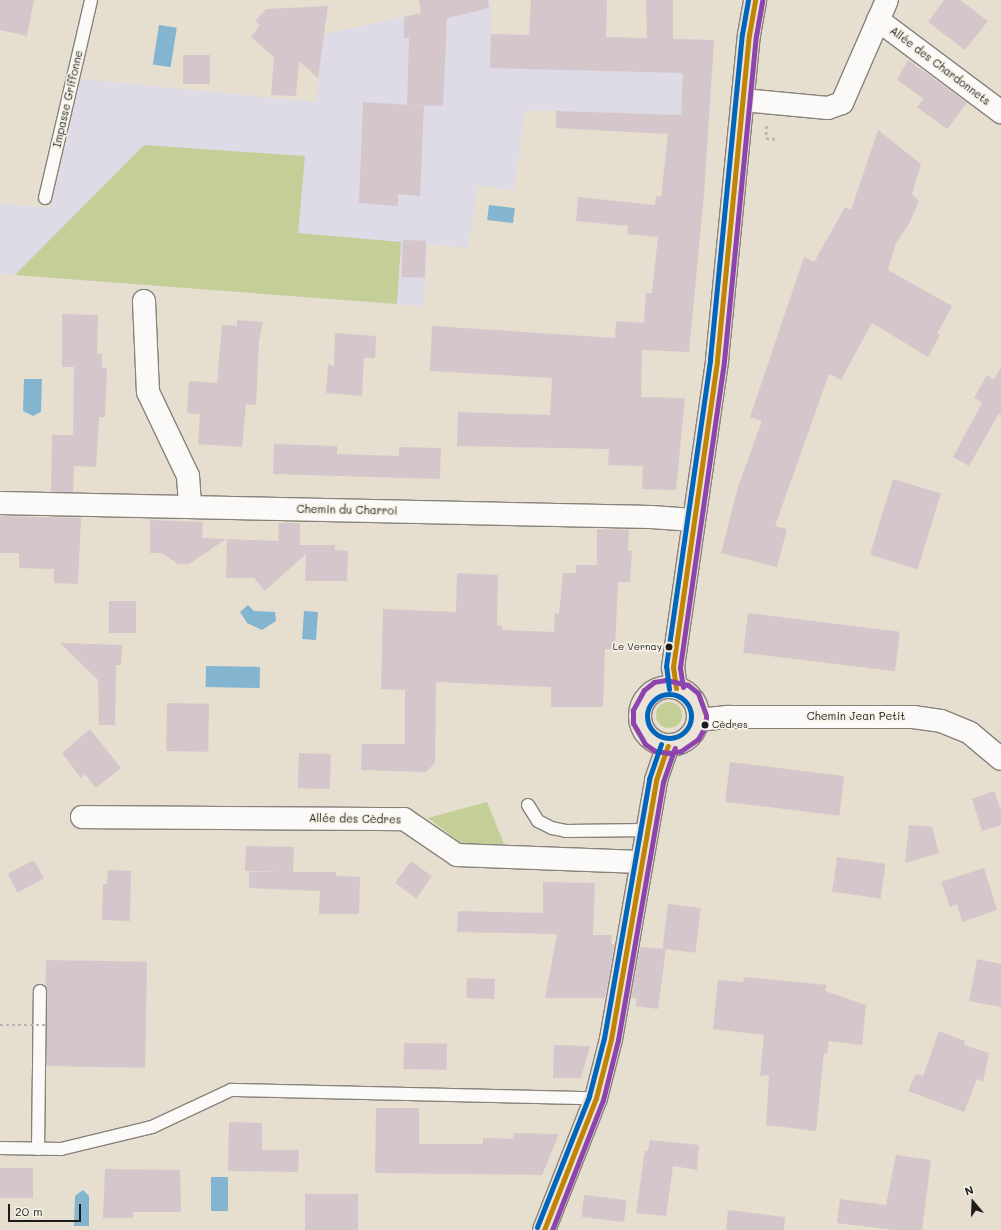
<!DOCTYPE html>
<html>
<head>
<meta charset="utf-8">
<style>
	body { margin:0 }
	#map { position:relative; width:1001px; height:1230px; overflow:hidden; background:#e6decf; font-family:Mali,sans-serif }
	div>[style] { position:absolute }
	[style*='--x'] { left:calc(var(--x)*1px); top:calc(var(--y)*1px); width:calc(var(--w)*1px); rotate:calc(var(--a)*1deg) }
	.built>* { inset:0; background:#dedae6 }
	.green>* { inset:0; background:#c3cf97 }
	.round { border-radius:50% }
	.water>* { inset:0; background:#84b5d0; transform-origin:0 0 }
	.building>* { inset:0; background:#d5c6cb; transform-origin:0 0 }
	.path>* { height:2.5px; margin-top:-1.25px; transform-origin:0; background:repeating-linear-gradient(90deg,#b8b7b4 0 3px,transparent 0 6px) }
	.roads { filter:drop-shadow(1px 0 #87837b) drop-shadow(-1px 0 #87837b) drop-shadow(0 1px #87837b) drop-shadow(0 -1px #87837b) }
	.service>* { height:12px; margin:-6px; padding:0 6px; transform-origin:6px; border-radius:6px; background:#fbfaf8 }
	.minor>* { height:22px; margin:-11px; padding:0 11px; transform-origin:11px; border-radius:11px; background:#fbfaf8 }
	.primary>* { height:22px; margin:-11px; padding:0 11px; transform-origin:11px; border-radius:11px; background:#ebe2d8 }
	.primary>.ring { margin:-11px; padding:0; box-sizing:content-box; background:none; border:22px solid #ebe2d8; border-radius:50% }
	.path-bridge>* { height:2.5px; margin-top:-1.25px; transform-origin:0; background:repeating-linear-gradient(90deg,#b8b7b4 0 3px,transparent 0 6px) }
	.bus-1>* { height:5px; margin:-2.5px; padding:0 2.5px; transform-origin:2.5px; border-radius:2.5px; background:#c08407 }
	.bus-2>* { height:5px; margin:-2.5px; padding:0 2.5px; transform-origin:2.5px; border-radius:2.5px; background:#8e44ad }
	.bus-3>* { height:5px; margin:-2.5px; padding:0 2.5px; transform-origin:2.5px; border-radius:2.5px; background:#0065bd }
	.bus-3>.ring { margin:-2.5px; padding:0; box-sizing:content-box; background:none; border:5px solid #0065bd; border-radius:50% }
	.dots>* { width:11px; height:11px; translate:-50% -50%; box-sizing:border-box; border:2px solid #f7f3e8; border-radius:50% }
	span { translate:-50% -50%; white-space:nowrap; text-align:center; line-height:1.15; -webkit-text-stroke:3.5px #f7f3e8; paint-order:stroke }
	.bus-label { font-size:10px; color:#1c1c1c }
	.right { translate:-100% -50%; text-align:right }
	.left { translate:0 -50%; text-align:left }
	.street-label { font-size:11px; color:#1c1c1c }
	.north { position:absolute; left:953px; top:1182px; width:40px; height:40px; -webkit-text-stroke:3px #f7f3e8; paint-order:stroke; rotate:341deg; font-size:11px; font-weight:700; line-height:16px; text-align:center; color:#1c1c1c }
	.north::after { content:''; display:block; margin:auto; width:14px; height:18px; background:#1c1c1c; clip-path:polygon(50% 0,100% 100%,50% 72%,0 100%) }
	.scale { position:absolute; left:8px; top:1204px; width:73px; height:18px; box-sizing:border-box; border:2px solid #1c1c1c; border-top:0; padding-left:5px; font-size:12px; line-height:14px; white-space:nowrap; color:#1c1c1c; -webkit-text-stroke:3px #f7f3e8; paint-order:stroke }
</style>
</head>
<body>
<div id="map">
	<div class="built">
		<i style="clip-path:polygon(481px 0,490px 0,491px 34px,714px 40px,710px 116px,525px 110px,514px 190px,478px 186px,468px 248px,427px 244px,424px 306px,0 274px,0 204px,51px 208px,80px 79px,316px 102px,324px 34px)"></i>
	</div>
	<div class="green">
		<i style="clip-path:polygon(144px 145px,305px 156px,298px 233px,401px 242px,397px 304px,15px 275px)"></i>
		<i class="round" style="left:656px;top:702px;width:26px;height:26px"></i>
		<i style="clip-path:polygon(487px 802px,504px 844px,464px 845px,428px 818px)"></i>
	</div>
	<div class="water">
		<i style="left:159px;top:25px;width:18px;height:40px;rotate:9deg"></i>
		<i style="left:489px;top:205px;width:26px;height:15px;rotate:7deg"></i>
		<i style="clip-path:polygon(24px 379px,42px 379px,41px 412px,33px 416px,23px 411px)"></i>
		<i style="clip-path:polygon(248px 605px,254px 611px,275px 612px,276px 621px,262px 630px,247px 623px,240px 612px)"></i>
		<i style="left:304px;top:611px;width:14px;height:28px;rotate:4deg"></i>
		<i style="left:206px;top:666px;width:54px;height:21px;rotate:1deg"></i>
		<i style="left:211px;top:1177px;width:17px;height:34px"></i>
		<i style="clip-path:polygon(83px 1190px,89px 1196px,89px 1226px,74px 1226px,75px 1196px)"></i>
	</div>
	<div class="building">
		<i style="clip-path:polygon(0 0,34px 0,27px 36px,0 30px)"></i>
		<i style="clip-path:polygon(419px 0,488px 0,489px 8px,447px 18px,443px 106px,407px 105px,409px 38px,404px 38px,404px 17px,421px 13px)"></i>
		<i style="clip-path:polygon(531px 0,607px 0,606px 37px,647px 38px,646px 0,673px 0,673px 39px,714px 40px,704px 194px,689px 352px,642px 350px,641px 397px,685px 398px,676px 490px,642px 489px,643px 466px,608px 465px,609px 449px,457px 446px,458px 412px,550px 415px,552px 378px,430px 371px,432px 326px,615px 338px,616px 321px,644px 323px,646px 293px,652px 293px,658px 237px,627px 234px,628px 226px,576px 221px,578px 197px,655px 205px,656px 196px,661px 197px,668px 134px,556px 128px,556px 111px,681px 115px,683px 73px,490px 68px,491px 34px,529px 35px)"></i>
		<i style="clip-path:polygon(944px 0,960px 0,988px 21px,965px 50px,928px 22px)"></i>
		<i style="clip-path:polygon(328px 6px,318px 78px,299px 61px,296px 96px,271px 95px,274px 57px,251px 37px,260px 25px,255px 21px,266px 9px)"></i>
		<i style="left:183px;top:55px;width:27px;height:29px"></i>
		<i style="clip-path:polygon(908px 60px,967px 103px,947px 129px,917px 107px,924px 99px,897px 80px)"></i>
		<i style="clip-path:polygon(363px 102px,424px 106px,420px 196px,398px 194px,398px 206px,359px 203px)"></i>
		<i style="clip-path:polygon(878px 130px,921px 164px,912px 194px,919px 201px,910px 222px,896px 243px,888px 270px,952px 306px,937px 334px,940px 335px,928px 357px,872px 323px,841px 380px,829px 374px,775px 526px,787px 529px,777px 567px,721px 553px,738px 487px,762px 421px,750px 417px,804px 257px,814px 262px,845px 207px,851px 210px)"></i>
		<i style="left:403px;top:240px;width:23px;height:37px;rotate:2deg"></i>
		<i style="clip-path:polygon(62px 314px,98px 315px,97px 354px,102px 354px,102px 368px,107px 368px,105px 417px,99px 417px,96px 467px,74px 466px,73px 492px,51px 492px,52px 435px,73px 435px,74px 367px,62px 367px)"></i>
		<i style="clip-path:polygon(237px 320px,263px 322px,259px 341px,256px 405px,246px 404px,242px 447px,198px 444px,200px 414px,187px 413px,189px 381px,217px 383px,222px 325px,237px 326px)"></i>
		<i style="clip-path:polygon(335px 333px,376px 336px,375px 358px,364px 358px,362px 396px,326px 393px,328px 364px,334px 366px)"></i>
		<i style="clip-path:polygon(1001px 367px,1001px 415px,999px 413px,969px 466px,953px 457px,982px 403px,974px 398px,987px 375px,994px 380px)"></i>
		<i style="clip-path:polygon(274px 444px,337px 446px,337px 454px,399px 456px,399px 447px,441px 448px,440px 479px,273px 474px)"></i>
		<i style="left:893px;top:479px;width:50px;height:79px;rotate:17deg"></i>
		<i style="clip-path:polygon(0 516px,81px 518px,78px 584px,54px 583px,54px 569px,19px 568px,19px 553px,0 553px)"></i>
		<i style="clip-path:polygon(150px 520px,203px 522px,202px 538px,226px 539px,189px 564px,178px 564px,162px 553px,150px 553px)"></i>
		<i style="clip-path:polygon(279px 523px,300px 523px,300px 545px,335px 545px,335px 550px,348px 551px,347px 581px,305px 581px,306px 554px,265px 591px,254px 578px,226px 578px,227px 539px,278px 541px)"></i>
		<i style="clip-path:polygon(597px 529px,629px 530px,628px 551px,632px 551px,630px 582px,618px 582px,615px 649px,605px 649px,603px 707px,551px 707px,551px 687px,436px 682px,435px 763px,426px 772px,361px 770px,362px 744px,405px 744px,405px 690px,381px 689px,383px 609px,456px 612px,457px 573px,498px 575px,497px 625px,502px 626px,503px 630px,554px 632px,555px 613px,559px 614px,563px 573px,576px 573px,576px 565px,597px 565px)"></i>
		<i style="left:109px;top:601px;width:27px;height:32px"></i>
		<i style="left:748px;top:613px;width:153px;height:40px;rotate:7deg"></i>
		<i style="clip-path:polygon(60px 643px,122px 645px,121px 665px,116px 665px,115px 725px,99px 725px,98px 680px)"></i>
		<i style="left:167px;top:703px;width:42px;height:48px;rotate:1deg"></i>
		<i style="clip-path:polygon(90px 729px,121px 768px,96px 788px,85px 774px,81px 778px,62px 753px)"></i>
		<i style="left:299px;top:753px;width:32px;height:35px;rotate:2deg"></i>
		<i style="left:730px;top:762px;width:115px;height:40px;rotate:7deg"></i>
		<i style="clip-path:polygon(994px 791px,1001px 811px,1001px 825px,982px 831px,972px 799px)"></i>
		<i style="clip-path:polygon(909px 825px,932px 827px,939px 853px,905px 863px)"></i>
		<i style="clip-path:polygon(246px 846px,294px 847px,293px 872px,336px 872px,336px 876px,360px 877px,359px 914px,319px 914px,320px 891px,249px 888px,249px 872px,283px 872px,245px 871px)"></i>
		<i style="left:837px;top:857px;width:49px;height:35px;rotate:8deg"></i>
		<i style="left:34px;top:860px;width:21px;height:30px;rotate:62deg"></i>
		<i style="left:411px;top:861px;width:26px;height:27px;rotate:36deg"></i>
		<i style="clip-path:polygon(984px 868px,997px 910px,962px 922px,957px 904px,950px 907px,941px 882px)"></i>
		<i style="clip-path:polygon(108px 870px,131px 871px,130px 921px,102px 920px,103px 884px,107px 884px)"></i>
		<i style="clip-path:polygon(543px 882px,595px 883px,593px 935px,612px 935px,611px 944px,615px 944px,605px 998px,545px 998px,557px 934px,457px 932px,458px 911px,543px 913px)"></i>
		<i style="left:668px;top:904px;width:33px;height:45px;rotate:7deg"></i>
		<i style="clip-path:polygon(640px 947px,666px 949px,658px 1009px,635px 1006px,637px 998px,631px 998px)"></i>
		<i style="clip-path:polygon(977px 959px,1001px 964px,1001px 1007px,969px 1001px)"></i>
		<i style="left:46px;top:960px;width:101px;height:106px;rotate:1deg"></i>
		<i style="clip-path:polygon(744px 977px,827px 985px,825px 991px,866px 1005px,862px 1045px,829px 1041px,827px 1054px,824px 1053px,816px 1131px,766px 1125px,769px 1075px,760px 1076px,764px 1035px,713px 1029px,718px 980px,743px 982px)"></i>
		<i style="left:467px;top:978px;width:28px;height:20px;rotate:2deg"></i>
		<i style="clip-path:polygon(939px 1031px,965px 1041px,964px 1045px,989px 1053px,983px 1082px,977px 1079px,964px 1112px,908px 1091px,916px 1074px,923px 1076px)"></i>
		<i style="left:404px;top:1043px;width:43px;height:26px;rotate:1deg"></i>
		<i style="clip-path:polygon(554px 1045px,590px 1046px,581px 1078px,553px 1078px)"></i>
		<i style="clip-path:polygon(376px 1108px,419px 1108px,419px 1144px,483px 1144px,483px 1138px,514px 1139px,513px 1133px,559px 1134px,542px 1175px,375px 1173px)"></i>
		<i style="clip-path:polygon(229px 1122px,262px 1123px,262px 1150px,299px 1150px,298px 1172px,228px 1171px)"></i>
		<i style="clip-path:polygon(650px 1140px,699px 1145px,697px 1170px,673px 1166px,666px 1216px,636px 1213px,645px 1150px,648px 1151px)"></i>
		<i style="clip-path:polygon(896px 1155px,931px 1160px,922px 1230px,895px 1230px,837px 1223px,840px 1199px,886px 1205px)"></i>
		<i style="left:0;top:1168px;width:33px;height:30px"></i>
		<i style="clip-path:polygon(105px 1169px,180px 1170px,181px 1212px,133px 1212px,133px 1218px,103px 1218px)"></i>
		<i style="left:305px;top:1194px;width:53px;height:36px"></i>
		<i style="left:584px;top:1195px;width:43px;height:22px;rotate:7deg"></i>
		<i style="clip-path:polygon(728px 1210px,785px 1217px,784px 1230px,726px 1230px)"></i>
	</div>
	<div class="path">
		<i style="--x:767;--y:126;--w:12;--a:95"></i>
		<i style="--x:766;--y:138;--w:11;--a:5"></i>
	</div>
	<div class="roads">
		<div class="service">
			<i style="--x:45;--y:198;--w:203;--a:-76.9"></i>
			<i style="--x:528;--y:805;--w:19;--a:58"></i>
			<i style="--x:538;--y:821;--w:16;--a:27"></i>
			<i style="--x:552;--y:828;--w:14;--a:12"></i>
			<i style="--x:566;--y:831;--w:80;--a:-0.7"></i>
			<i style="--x:0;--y:1148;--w:61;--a:0.9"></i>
			<i style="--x:61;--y:1149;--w:94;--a:-13.6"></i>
			<i style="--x:152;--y:1127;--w:87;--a:-25.1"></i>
			<i style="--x:231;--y:1090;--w:365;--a:1.3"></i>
			<i style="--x:38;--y:1149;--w:158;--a:-89.3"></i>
		</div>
		<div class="minor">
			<i style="--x:878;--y:20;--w:154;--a:36.8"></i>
			<i style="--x:743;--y:100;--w:85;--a:5.4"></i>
			<i style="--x:828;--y:108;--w:15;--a:-20"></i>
			<i style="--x:842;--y:103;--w:112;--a:-66.4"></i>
			<i style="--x:144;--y:301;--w:91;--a:87.5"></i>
			<i style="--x:148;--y:392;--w:93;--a:64.5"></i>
			<i style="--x:188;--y:476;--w:30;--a:86"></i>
			<i style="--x:0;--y:503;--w:651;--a:1.23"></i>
			<i style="--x:651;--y:517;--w:43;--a:4"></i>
			<i style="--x:698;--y:720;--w:30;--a:-6"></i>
			<i style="--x:728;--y:717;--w:185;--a:0"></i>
			<i style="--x:913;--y:717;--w:28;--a:8"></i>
			<i style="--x:941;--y:721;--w:31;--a:22"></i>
			<i style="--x:970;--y:733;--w:40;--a:40"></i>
			<i style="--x:82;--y:817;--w:322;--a:0.4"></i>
			<i style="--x:404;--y:819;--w:64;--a:34.2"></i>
			<i style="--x:457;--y:855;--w:184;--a:2.2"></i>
		</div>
		<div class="primary">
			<i class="ring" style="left:640px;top:687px;width:36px;height:36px"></i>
			<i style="--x:676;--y:688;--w:21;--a:-98"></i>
			<i style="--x:673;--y:667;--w:310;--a:-81.8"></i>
			<i style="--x:717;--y:360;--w:327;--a:-84.4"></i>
			<i style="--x:749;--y:35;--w:36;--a:-80"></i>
			<i style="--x:544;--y:1230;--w:142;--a:-68.5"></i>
			<i style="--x:596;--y:1098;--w:61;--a:-75.7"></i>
			<i style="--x:611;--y:1039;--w:263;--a:-80.1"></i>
			<i style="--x:656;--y:780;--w:36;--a:-71"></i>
		</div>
	</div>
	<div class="path-bridge">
		<i style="--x:0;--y:1025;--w:45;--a:0"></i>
	</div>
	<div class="bus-1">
		<i style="--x:676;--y:688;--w:21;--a:-98"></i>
		<i style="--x:673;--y:667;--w:310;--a:-81.8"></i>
		<i style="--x:717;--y:360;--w:327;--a:-84.4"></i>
		<i style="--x:749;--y:35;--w:36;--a:-80"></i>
		<i style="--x:544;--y:1230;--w:142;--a:-68.5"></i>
		<i style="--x:596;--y:1098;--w:61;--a:-75.7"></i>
		<i style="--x:611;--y:1039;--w:263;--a:-80.1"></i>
		<i style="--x:656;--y:780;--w:36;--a:-71"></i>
	</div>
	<div class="bus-2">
		<i style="--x:683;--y:687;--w:20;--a:-99"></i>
		<i style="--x:680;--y:667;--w:309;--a:-81.8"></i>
		<i style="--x:724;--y:361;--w:327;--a:-84.4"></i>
		<i style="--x:756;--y:36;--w:36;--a:-80"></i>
		<i style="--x:706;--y:715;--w:23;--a:-110"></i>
		<i style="--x:698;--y:693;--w:13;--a:-141"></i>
		<i style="--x:688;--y:685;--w:23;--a:-167"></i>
		<i style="--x:666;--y:680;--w:12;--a:171"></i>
		<i style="--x:654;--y:682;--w:13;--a:141"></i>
		<i style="--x:644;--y:690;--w:23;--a:119"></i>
		<i style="--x:633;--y:710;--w:13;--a:90"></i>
		<i style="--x:633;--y:723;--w:24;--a:60"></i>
		<i style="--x:645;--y:744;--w:12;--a:35"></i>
		<i style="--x:655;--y:751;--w:14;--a:8"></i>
		<i style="--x:669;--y:753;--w:12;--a:-9"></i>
		<i style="--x:681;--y:751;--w:21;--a:-35"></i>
		<i style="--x:698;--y:739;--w:14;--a:-60"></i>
		<i style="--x:705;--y:727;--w:10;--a:-84"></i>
		<i style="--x:552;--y:1230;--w:140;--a:-68.6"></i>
		<i style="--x:603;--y:1100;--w:62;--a:-76"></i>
		<i style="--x:618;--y:1040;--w:262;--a:-80.1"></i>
		<i style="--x:663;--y:782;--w:36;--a:-71"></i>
	</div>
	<div class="bus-3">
		<i style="--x:669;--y:689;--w:23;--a:-97"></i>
		<i style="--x:666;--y:666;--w:310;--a:-81.8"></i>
		<i style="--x:710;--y:359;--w:327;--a:-84.4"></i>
		<i style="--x:742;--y:34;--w:35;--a:-80"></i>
		<i class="ring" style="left:647px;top:694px;width:39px;height:39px"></i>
		<i style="--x:537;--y:1227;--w:141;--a:-68.3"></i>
		<i style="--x:589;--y:1096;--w:60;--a:-75.5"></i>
		<i style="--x:604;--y:1038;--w:263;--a:-80.1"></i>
		<i style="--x:649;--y:779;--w:37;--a:-71"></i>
	</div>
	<div class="dots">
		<i style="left:669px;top:647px;background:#1c1c1c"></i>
		<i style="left:705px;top:725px;background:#1c1c1c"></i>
	</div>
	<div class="bus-label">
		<span class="right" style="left:662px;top:647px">Le Vernay</span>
		<span class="left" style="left:712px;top:725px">Cèdres</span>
	</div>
	<div class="street-label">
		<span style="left:940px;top:66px;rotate:37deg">Allée des Chardonnets</span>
		<span style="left:68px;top:99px;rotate:-77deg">Impasse Griffonne</span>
		<span style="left:347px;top:510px;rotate:1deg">Chemin du Charroi</span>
		<span style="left:856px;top:716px">Chemin Jean Petit</span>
		<span style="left:355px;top:819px;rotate:1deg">Allée des Cèdres</span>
	</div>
	<div class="north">N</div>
	<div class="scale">20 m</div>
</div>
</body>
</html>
